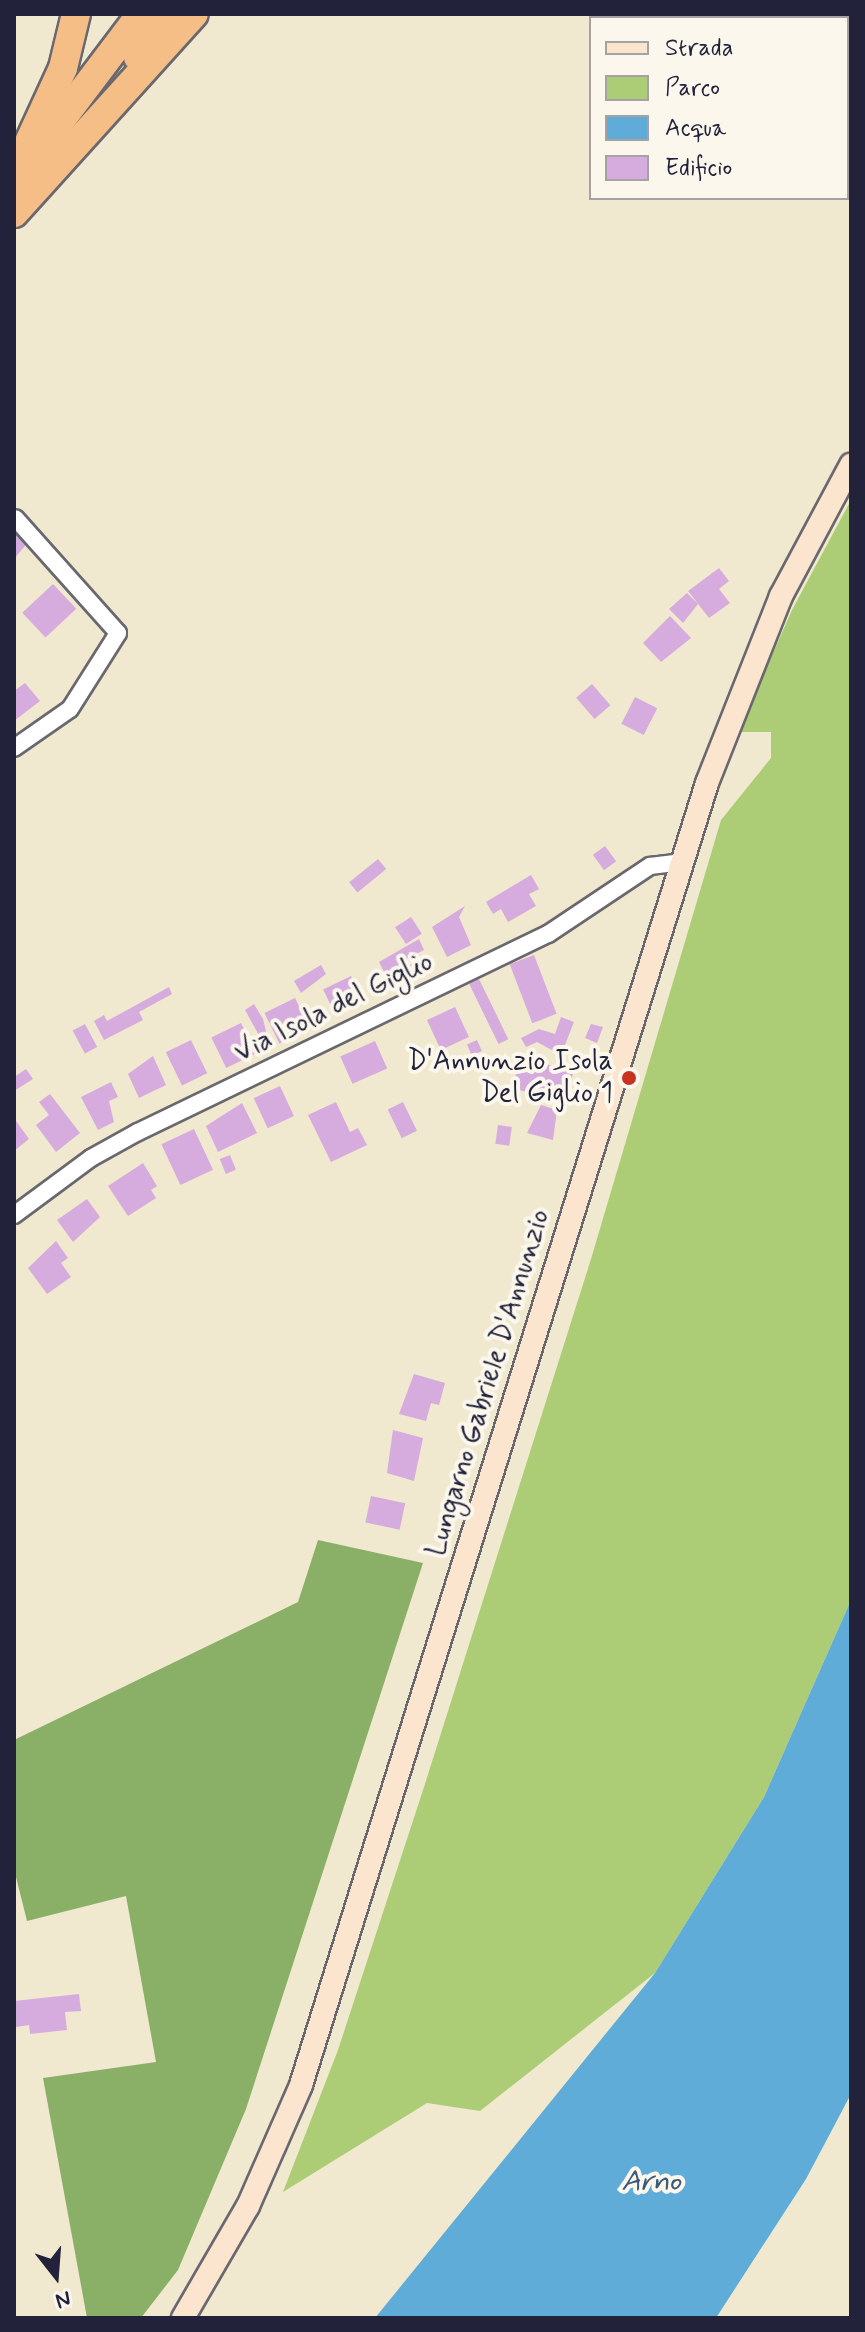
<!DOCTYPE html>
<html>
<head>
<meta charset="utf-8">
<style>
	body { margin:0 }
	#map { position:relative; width:865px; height:2332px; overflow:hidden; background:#f0e9d0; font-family:Mynerve,sans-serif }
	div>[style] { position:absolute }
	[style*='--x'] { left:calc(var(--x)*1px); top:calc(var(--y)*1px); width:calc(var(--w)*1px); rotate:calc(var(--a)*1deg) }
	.green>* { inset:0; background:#accd75 }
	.forest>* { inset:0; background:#89b066 }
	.water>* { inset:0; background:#60acd9 }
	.building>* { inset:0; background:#d5acdd; transform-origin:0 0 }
	.roads { filter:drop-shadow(2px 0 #6a686f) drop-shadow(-2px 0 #6a686f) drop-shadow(0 2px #6a686f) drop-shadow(0 -2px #6a686f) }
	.minor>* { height:16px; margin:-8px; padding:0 8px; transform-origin:8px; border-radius:8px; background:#fff }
	.secondary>* { height:22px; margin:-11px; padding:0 11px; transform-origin:11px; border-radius:11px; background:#fbe5cf }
	.motorway>* { height:28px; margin:-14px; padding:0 14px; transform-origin:14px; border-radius:14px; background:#f6be87 }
	.dots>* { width:22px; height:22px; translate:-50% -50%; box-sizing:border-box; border:4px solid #fbf7ec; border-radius:50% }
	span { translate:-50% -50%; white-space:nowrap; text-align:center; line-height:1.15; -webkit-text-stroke:8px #fbf7ec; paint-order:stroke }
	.street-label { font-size:28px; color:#22223b }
	.poi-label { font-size:28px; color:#22223b }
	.right { translate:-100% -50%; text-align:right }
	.water-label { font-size:30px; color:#3b597a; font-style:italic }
	.frame { position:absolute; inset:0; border:16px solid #22223b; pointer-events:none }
	.legend { position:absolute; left:589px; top:16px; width:260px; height:184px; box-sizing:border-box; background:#fbf7ec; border:2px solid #a4a2a5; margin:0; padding:10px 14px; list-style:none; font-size:24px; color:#22223b }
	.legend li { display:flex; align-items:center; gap:16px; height:40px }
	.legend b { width:40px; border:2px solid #a4a2a5 }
	.north { position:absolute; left:16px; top:2236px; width:80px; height:80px; -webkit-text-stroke:6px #fbf7ec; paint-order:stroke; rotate:163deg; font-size:22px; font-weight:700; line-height:32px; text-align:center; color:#22223b }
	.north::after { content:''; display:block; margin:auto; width:28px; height:36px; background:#22223b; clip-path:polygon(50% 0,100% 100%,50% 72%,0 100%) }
</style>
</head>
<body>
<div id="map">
	<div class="green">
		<i style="clip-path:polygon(851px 500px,851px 1600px,764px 1797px,655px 1973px,480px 2111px,427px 2103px,283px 2192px,338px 2050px,424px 1787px,591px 1259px,721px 820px,771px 758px,771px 732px,738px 732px,792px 610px)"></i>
	</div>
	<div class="forest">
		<i style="clip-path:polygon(318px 1540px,423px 1563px,246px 2109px,178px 2270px,141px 2318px,87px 2318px,43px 2078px,156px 2062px,126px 1896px,27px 1921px,14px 1869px,14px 1740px,298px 1602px)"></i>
	</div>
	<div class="water">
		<i style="clip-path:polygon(851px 1600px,851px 2094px,806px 2179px,716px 2318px,375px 2318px,655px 1973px,764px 1797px)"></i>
	</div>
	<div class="building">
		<i style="clip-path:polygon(14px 529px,29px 541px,14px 559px)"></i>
		<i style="clip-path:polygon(719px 568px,729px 581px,719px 589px,730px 603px,709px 618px,688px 591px)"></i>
		<i style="left:53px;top:584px;width:34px;height:42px;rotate:47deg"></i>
		<i style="clip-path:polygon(687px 593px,698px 604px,683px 623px,669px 609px)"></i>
		<i style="clip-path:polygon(670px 616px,691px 638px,661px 662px,643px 643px)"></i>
		<i style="clip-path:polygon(25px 683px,40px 701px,14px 721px,14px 691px)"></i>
		<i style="left:592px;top:684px;width:28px;height:21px;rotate:49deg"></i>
		<i style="left:635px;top:697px;width:25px;height:30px;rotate:27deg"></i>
		<i style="left:605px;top:846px;width:19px;height:15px;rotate:54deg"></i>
		<i style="left:378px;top:859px;width:13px;height:37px;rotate:51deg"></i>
		<i style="clip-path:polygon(531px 875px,539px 889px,529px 894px,536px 906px,508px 922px,501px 909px,493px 914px,486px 902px)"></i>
		<i style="clip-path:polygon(465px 906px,459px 917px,471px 945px,447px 957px,432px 927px)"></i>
		<i style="left:411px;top:917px;width:20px;height:19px;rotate:57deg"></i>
		<i style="clip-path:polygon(419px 939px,424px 950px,405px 960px,407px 966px,417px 961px,425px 975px,394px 991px,379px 962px)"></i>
		<i style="left:534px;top:955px;width:63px;height:26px;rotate:69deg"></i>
		<i style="clip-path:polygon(321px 965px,326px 974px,301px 993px,294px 981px)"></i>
		<i style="left:351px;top:976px;width:28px;height:31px;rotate:64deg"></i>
		<i style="left:479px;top:979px;width:67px;height:11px;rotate:64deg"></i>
		<i style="clip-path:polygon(169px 987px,172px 994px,139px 1012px,143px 1020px,104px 1040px,94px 1021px,104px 1015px,107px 1021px)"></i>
		<i style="left:295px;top:998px;width:34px;height:34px;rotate:64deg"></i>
		<i style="clip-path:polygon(254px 1004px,263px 1019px,267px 1035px,260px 1037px,245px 1010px)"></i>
		<i style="left:455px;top:1007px;width:33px;height:31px;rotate:65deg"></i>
		<i style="clip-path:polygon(561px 1017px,574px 1022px,561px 1055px,537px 1042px,526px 1047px,521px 1038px,539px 1029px,555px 1034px)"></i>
		<i style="left:241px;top:1023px;width:34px;height:33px;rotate:64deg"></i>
		<i style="left:85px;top:1024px;width:26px;height:14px;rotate:62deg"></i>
		<i style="clip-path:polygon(591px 1024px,603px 1027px,597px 1043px,585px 1038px)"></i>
		<i style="left:191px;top:1040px;width:37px;height:28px;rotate:64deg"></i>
		<i style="left:477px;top:1040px;width:12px;height:11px;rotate:66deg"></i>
		<i style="left:375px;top:1041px;width:30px;height:38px;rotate:66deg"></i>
		<i style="clip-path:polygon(153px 1056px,166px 1085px,139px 1098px,128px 1074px)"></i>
		<i style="left:522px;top:1056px;width:54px;height:33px;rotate:18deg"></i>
		<i style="clip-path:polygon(26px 1069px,33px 1079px,14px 1091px,14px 1077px)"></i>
		<i style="clip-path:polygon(111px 1082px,118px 1097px,109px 1101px,114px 1122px,98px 1130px,81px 1097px)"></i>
		<i style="left:280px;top:1086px;width:33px;height:29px;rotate:65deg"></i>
		<i style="clip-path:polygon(50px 1094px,80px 1133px,56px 1152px,36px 1125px,49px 1115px,39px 1102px)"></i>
		<i style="clip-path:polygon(336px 1102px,350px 1132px,358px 1128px,367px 1145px,331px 1162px,308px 1115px)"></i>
		<i style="left:403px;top:1102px;width:32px;height:17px;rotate:64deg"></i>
		<i style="clip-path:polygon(242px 1103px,257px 1133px,218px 1152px,206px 1126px)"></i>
		<i style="clip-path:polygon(541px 1105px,557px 1110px,553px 1140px,527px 1133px)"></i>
		<i style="clip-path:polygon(14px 1118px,29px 1139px,14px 1151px)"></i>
		<i style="left:498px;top:1125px;width:14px;height:19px;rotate:8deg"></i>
		<i style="left:194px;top:1129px;width:45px;height:36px;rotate:65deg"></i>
		<i style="left:230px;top:1155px;width:16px;height:11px;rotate:68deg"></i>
		<i style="clip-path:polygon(143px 1163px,157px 1186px,151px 1190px,156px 1198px,128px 1216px,108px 1186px)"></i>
		<i style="clip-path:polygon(87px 1199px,100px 1217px,73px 1242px,57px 1220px)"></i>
		<i style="clip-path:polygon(56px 1241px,68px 1258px,61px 1263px,71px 1277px,47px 1294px,28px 1268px)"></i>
		<i style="clip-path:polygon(414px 1374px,445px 1383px,439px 1405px,431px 1403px,426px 1421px,399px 1414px)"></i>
		<i style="clip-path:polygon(393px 1430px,423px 1438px,414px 1481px,387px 1473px)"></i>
		<i style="left:371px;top:1496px;width:35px;height:27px;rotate:12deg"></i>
		<i style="clip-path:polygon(79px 1994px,81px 2011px,65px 2012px,67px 2030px,30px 2034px,29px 2025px,16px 2027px,14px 2001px)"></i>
	</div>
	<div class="roads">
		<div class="minor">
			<i style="--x:14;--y:748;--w:68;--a:-34.9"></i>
			<i style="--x:70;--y:709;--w:90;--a:-57.7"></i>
			<i style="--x:118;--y:633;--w:154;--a:-131.8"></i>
			<i style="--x:14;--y:1215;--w:96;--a:-36.5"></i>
			<i style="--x:91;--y:1158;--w:54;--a:-29"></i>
			<i style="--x:138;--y:1132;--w:455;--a:-25.8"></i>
			<i style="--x:548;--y:934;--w:123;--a:-33.7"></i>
			<i style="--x:650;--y:866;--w:31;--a:-7"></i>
		</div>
		<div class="secondary">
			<i style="--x:183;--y:2318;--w:129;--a:-59.9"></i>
			<i style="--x:248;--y:2206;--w:132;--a:-66.3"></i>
			<i style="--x:301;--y:2085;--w:1364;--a:-72.68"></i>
			<i style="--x:707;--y:783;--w:201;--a:-68.4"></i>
			<i style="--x:781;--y:596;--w:149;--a:-61.9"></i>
		</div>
		<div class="motorway">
			<i style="--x:138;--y:57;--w:51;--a:-56.9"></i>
			<i style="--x:23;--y:155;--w:96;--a:-65.3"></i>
			<i style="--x:63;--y:68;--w:56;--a:-76.5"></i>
			<i style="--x:14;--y:182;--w:211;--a:-52.9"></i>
			<i style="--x:14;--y:213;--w:268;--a:-47.9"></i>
		</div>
	</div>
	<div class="dots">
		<i style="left:629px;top:1078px;background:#c8321e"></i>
	</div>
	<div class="street-label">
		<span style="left:334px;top:1008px;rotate:-26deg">Via Isola del Giglio</span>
		<span style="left:489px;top:1383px;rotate:-73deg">Lungarno Gabriele D'Annunzio</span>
	</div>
	<div class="poi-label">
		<span class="right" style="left:613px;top:1078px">D'Annunzio Isola<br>Del Giglio 1</span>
	</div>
	<div class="water-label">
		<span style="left:651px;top:2182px">Arno</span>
	</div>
	<div class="frame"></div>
	<ul class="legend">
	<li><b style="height:10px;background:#fbe5cf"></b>Strada</li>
	<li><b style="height:22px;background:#accd75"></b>Parco</li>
	<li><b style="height:22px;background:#60acd9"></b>Acqua</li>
	<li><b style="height:22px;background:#d5acdd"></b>Edificio</li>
	</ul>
	<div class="north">N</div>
</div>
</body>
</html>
